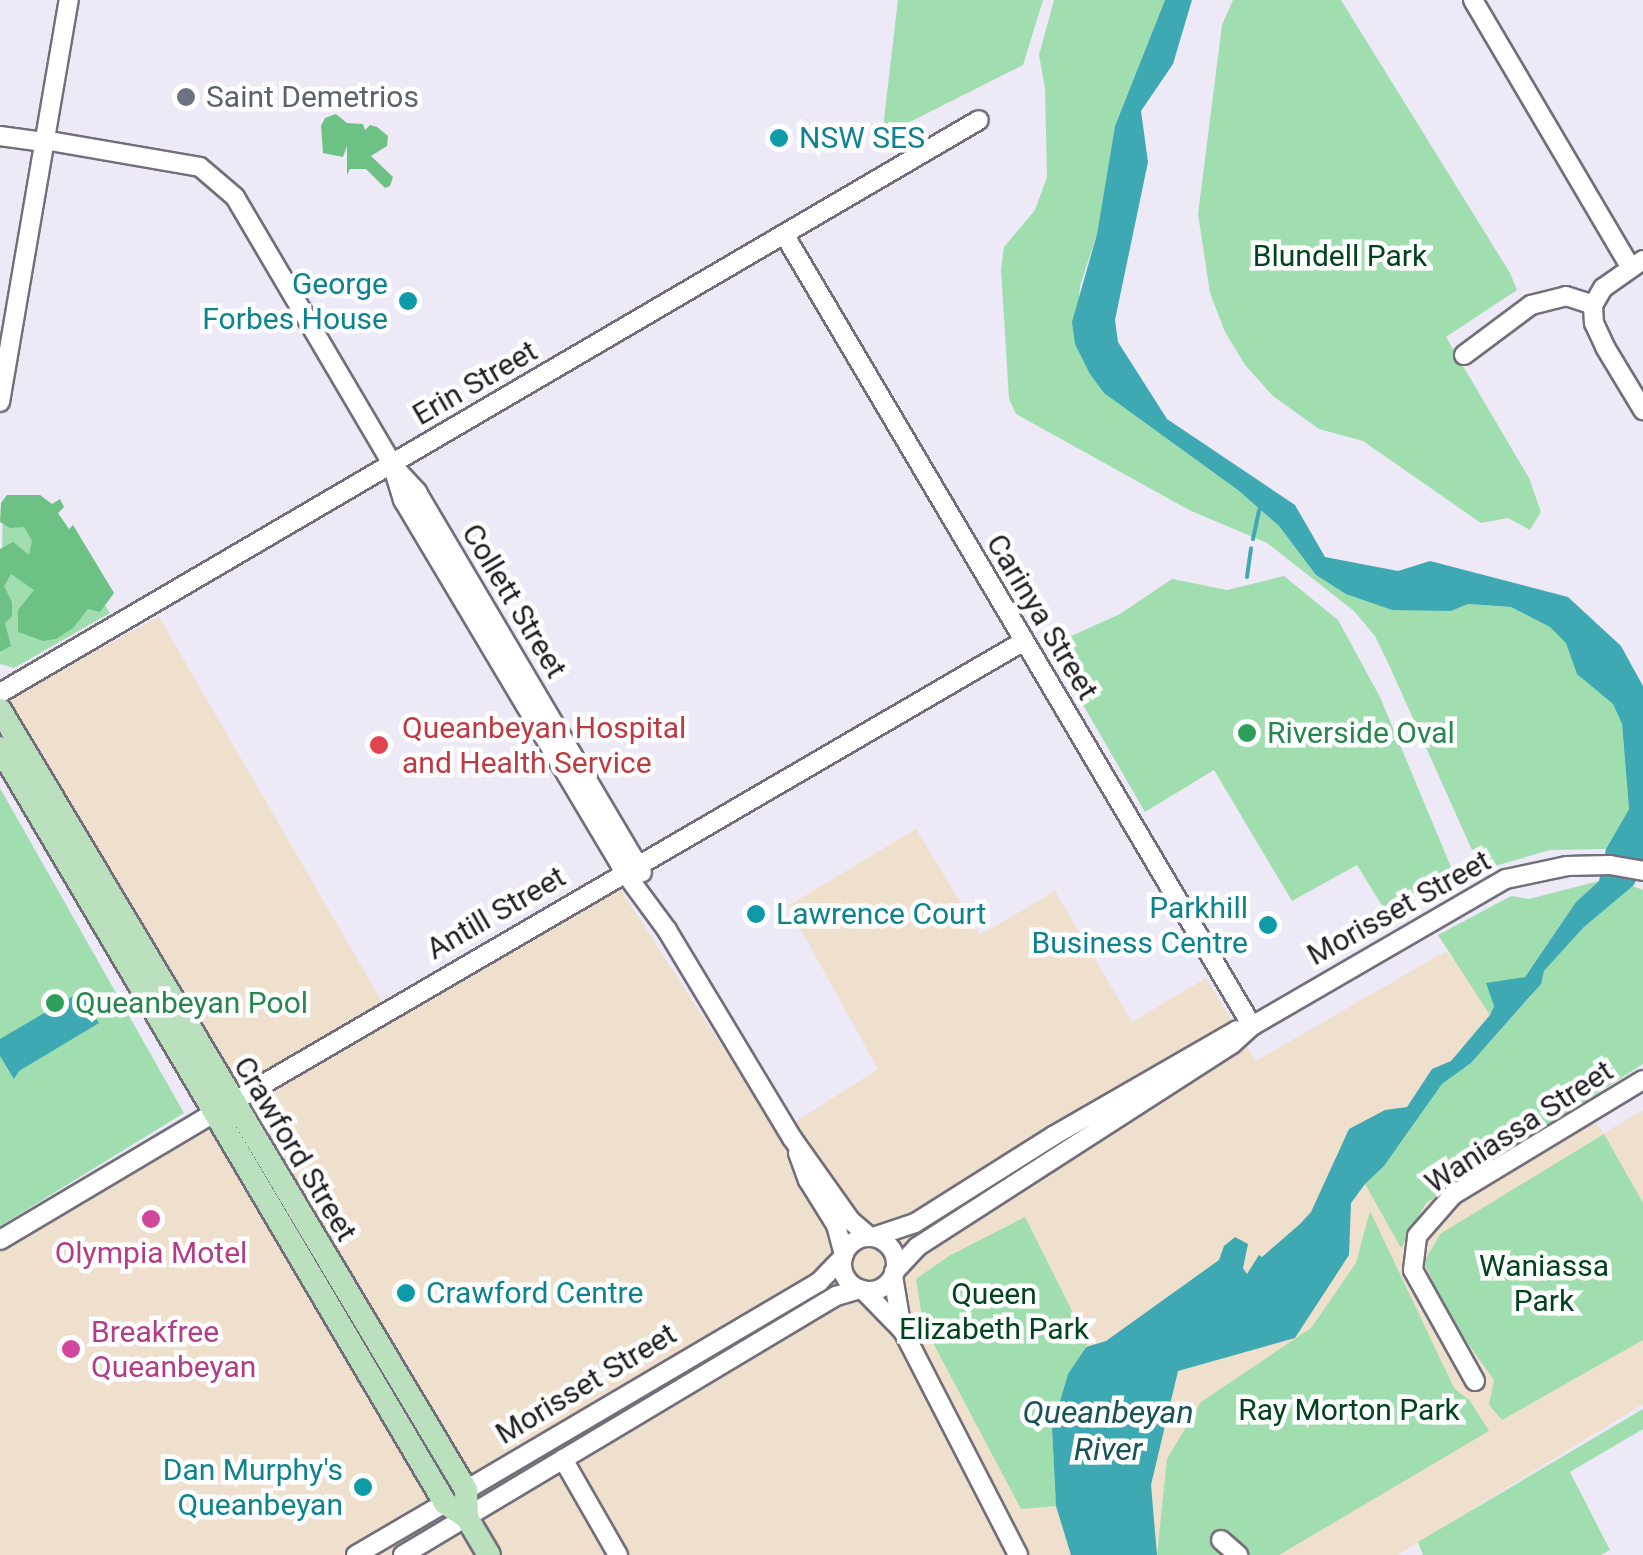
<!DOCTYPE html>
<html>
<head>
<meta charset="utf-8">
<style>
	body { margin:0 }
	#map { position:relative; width:1643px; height:1555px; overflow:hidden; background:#ede9f7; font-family:Roboto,sans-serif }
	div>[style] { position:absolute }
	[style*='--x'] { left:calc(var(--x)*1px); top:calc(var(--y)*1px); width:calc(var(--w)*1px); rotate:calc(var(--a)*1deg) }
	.commercial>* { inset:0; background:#efdfcd }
	.green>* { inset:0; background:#a0deaf }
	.forest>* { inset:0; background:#6ec185 }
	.water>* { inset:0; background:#3fa9b3 }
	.stream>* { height:4px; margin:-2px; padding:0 2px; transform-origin:2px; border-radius:2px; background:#3fa9b3 }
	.roads { filter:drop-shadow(2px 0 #726f7b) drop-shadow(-2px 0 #726f7b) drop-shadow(0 2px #726f7b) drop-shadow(0 -2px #726f7b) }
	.minor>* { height:18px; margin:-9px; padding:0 9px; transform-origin:9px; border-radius:9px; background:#fff }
	.minor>.ring { margin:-9px; padding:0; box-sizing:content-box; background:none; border:18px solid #fff; border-radius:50% }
	.major>* { height:22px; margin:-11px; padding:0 11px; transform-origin:11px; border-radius:11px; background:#bae0be }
	.dots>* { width:28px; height:28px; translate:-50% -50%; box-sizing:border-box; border:5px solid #fff; border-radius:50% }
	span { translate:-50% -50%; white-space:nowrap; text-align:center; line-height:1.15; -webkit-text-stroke:9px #fff; paint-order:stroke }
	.worship-label { font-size:30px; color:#5b616d }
	.left { translate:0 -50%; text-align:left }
	.culture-label { font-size:30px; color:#0d838f }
	.right { translate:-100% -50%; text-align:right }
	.park-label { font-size:30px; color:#00441e }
	.street-label { font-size:30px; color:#212025 }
	.health-label { font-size:30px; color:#be3a42 }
	.leisure-label { font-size:30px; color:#27864d }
	.hotel-label { font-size:30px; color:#b23c85 }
	.water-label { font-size:32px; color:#185359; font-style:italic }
</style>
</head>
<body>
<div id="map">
	<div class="commercial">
		<i style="clip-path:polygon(159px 617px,392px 1019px,619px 887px,778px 1133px,878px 1069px,788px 906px,916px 829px,980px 935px,1055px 891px,1132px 1022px,1206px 978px,1256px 1061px,1446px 951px,1604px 1133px,1643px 1110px,1643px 1404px,1398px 1555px,0 1555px,0 1250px,214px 1113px,0 746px,0 702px)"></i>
	</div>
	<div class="green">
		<i style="clip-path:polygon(898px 0,1043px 0,1023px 65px,882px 136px)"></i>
		<i style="clip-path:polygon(1054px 0,1165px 0,1115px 126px,1097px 234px,1080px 286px,1075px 344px,1279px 526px,1316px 575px,1430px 609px,1451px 611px,1468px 604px,1511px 607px,1550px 627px,1566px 642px,1578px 674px,1613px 704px,1622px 724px,1629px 809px,1606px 849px,1550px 850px,1481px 870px,1389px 665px,1375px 636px,1354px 611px,1267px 543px,1189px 510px,1016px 414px,1009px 399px,1001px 269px,1004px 247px,1035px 210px,1047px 177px,1045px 88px,1039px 55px)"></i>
		<i style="clip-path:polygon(1233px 0,1341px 0,1510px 273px,1517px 290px,1446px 337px,1529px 478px,1541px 512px,1530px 530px,1508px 518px,1481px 523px,1363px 441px,1319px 429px,1273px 396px,1245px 365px,1225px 332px,1210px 293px,1198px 214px,1222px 25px)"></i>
		<i style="clip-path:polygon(3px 500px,47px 510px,110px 613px,14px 668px,0 664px)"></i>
		<i style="clip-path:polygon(1284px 576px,1338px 620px,1380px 697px,1451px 867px,1386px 912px,1357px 865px,1292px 901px,1214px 770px,1145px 812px,1049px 646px,1120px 614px,1172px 579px,1227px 590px)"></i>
		<i style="clip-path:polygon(0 788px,184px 1113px,0 1226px)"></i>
		<i style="clip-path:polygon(1599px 881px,1576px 902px,1525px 977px,1501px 983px,1490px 1015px,1438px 935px,1511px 896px,1529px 899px)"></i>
		<i style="clip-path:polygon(1633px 886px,1643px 890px,1643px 1064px,1426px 1203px,1401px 1248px,1365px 1184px,1384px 1166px,1442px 1084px,1471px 1063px,1531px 996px,1544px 971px,1584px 927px)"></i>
		<i style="clip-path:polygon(1604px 1134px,1643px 1203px,1643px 1340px,1502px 1420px,1489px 1405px,1494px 1380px,1449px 1317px,1424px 1262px,1440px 1234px)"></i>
		<i style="clip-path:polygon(1370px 1211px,1454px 1388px,1470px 1401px,1489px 1431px,1279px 1555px,1157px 1555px,1167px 1459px,1201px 1402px,1311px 1328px,1356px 1263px)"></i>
		<i style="clip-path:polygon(1025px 1217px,1088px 1343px,1068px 1374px,1052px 1428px,1056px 1506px,1021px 1509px,923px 1324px,916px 1279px,949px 1256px)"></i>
		<i style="clip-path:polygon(1643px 1409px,1643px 1429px,1570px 1472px,1610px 1550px,1601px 1555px,1423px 1555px,1418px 1542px)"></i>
	</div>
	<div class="forest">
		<i style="clip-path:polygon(336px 114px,347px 123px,363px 124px,365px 130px,370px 125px,377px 127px,388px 136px,387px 146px,371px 156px,393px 177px,390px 186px,385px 188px,366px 169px,350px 169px,347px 175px,347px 146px,343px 157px,323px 153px,321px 126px,325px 118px)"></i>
		<i style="clip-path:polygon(7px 495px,40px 495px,52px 504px,60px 499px,64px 507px,58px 513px,69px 529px,73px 525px,114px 593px,100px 612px,88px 609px,73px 628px,56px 639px,43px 641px,18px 632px,18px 610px,34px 590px,11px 574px,4px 586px,12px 602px,12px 616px,5px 623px,11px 646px,0 652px,0 549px,13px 542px,29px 555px,32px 541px,24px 527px,10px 528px,0 522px,1px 503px)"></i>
	</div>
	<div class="water">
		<i style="clip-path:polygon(1165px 0,1192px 0,1173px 64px,1141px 111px,1148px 162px,1115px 320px,1118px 342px,1167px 419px,1295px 505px,1325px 557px,1398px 571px,1430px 561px,1568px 597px,1621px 646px,1643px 686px,1643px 869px,1633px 886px,1584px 927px,1544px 971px,1541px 984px,1471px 1063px,1442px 1084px,1384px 1166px,1365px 1184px,1351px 1203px,1349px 1255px,1295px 1338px,1178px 1371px,1151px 1485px,1157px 1555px,1071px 1555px,1056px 1506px,1052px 1428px,1068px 1374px,1086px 1347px,1106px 1341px,1219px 1260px,1224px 1246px,1235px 1237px,1248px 1244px,1243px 1268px,1247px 1274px,1259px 1255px,1262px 1257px,1300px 1224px,1311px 1212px,1349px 1129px,1385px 1110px,1407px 1107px,1432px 1069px,1451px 1061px,1490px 1015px,1494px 1006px,1486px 983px,1525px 977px,1576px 902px,1599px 881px,1606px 849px,1629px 809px,1622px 724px,1613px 704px,1577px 674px,1566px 643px,1550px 627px,1511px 607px,1468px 604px,1451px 611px,1392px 610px,1346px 594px,1316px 575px,1279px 526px,1238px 490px,1104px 393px,1090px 374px,1075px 344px,1072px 322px,1097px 234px,1115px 126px)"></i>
		<i style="clip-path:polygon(80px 992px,99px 1023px,19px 1071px,14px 1079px,0 1056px,0 1039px)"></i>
	</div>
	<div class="stream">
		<i style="--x:1253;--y:539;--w:30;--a:-78"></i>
		<i style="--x:1247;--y:577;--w:29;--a:-82"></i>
	</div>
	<div class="roads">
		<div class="minor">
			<i style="--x:1473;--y:0;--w:310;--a:59.5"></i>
			<i style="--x:0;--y:136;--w:44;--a:7.8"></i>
			<i style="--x:44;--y:140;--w:158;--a:9.8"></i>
			<i style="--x:200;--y:167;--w:46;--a:40.6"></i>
			<i style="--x:235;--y:197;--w:310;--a:59.5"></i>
			<i style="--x:392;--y:464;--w:38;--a:73"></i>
			<i style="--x:403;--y:500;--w:434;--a:59.2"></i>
			<i style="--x:625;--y:873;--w:71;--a:53.6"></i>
			<i style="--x:667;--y:930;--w:243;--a:59"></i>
			<i style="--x:792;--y:1138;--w:102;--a:54.6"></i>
			<i style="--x:851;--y:1221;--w:25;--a:40"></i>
			<i style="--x:784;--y:234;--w:920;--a:59.42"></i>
			<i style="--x:1643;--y:260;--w:49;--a:145"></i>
			<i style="--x:1603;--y:288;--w:20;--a:120"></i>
			<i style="--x:1593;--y:305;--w:18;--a:87"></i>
			<i style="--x:1594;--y:323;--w:26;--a:65"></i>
			<i style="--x:1605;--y:347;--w:74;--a:58.9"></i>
			<i style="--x:1464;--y:355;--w:84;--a:-36.7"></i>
			<i style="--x:1531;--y:305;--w:36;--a:-14"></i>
			<i style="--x:1566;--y:296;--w:28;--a:18"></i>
			<i style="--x:0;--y:402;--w:408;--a:-80.3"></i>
			<i style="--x:395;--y:468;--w:33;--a:47"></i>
			<i style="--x:417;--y:492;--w:442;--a:59.4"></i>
			<i style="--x:0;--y:693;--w:1134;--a:-30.34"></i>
			<i style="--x:231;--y:1103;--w:918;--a:-30.22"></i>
			<i style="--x:798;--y:1153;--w:29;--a:70"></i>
			<i style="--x:808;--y:1180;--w:53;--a:58.1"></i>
			<i style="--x:836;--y:1225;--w:31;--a:75"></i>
			<i style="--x:873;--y:1237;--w:44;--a:-18.4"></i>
			<i style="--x:915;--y:1223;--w:163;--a:-32.2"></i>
			<i style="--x:1053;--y:1136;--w:212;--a:-29.9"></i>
			<i class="ring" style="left:842px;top:1237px;width:36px;height:36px"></i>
			<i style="--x:0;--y:1240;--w:249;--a:-30.7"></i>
			<i style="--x:894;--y:1272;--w:34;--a:-47"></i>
			<i style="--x:917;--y:1247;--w:375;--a:-32.8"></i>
			<i style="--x:1232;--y:1044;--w:27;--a:-42"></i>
			<i style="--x:1252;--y:1026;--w:293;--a:-30.1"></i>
			<i style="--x:1506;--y:879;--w:62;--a:-12"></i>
			<i style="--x:1567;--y:866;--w:43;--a:-1.3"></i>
			<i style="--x:1610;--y:865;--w:34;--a:10"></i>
			<i style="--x:893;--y:1276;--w:55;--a:80.5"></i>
			<i style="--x:863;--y:1290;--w:57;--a:45.7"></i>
			<i style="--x:903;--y:1331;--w:252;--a:62.8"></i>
			<i style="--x:1475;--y:1381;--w:127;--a:-119.2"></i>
			<i style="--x:1413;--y:1270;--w:34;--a:-83"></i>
			<i style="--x:1417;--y:1236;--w:55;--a:-48.7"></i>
			<i style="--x:1453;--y:1195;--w:222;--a:-31.2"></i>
			<i style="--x:563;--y:1459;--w:111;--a:60.2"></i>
			<i style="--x:466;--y:1490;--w:410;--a:-30.5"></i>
			<i style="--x:819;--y:1282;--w:33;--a:-46"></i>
			<i style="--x:1221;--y:1540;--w:23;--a:41"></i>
			<i style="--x:356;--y:1555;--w:103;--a:-30.3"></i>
			<i style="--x:403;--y:1555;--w:505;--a:-30.89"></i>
			<i style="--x:836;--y:1296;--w:25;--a:-16"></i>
		</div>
		<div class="major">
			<i style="--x:0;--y:710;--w:909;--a:59.14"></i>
			<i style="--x:466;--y:1490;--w:28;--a:88"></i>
			<i style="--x:0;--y:748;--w:876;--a:59.48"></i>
			<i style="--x:445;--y:1503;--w:27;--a:34"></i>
			<i style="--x:467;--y:1518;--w:43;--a:59.3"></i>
		</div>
	</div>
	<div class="dots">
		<i style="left:186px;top:97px;background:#6b7280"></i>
		<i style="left:779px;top:138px;background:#0f9aa8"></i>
		<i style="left:408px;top:301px;background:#0f9aa8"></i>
		<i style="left:1247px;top:733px;background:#2e9e5b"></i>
		<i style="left:379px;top:745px;background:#e0444e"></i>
		<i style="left:756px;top:914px;background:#0f9aa8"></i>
		<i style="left:1268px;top:925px;background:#0f9aa8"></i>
		<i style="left:55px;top:1003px;background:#2e9e5b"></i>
		<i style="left:151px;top:1219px;background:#d1479c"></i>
		<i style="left:406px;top:1293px;background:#0f9aa8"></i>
		<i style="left:71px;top:1349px;background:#d1479c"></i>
		<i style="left:363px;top:1487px;background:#0f9aa8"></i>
	</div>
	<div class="worship-label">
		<span class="left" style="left:206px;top:97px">Saint Demetrios</span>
	</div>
	<div class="culture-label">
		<span class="left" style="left:799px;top:138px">NSW SES</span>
		<span class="right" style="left:388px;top:301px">George<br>Forbes House</span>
		<span class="right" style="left:1248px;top:925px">Parkhill<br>Business Centre</span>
		<span class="left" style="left:776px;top:914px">Lawrence Court</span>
		<span class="left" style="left:426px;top:1293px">Crawford Centre</span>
		<span class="right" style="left:343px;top:1487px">Dan Murphy's<br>Queanbeyan</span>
	</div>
	<div class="park-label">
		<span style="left:1340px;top:256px">Blundell Park</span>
		<span style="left:1544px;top:1283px">Waniassa<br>Park</span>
		<span style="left:994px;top:1311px">Queen<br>Elizabeth Park</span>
		<span style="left:1349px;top:1410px">Ray Morton Park</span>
	</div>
	<div class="street-label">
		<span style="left:475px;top:383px;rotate:-30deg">Erin Street</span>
		<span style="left:514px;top:601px;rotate:59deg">Collett Street</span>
		<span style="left:1042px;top:617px;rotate:59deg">Carinya Street</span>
		<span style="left:1399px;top:908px;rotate:-29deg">Morisset Street</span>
		<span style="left:496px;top:913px;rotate:-30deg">Antill Street</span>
		<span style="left:1519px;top:1127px;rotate:-33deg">Waniassa Street</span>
		<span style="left:295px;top:1149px;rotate:59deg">Crawford Street</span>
		<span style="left:586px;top:1384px;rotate:-31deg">Morisset Street</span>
	</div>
	<div class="health-label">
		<span class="left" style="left:402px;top:745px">Queanbeyan Hospital<br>and Health Service</span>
	</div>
	<div class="leisure-label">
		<span class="left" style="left:1267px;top:733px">Riverside Oval</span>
		<span class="left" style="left:75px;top:1003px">Queanbeyan Pool</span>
	</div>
	<div class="hotel-label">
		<span style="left:151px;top:1253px">Olympia Motel</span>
		<span class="left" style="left:91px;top:1349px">Breakfree<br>Queanbeyan</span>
	</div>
	<div class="water-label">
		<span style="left:1108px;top:1431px">Queanbeyan<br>River</span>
	</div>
</div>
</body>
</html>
